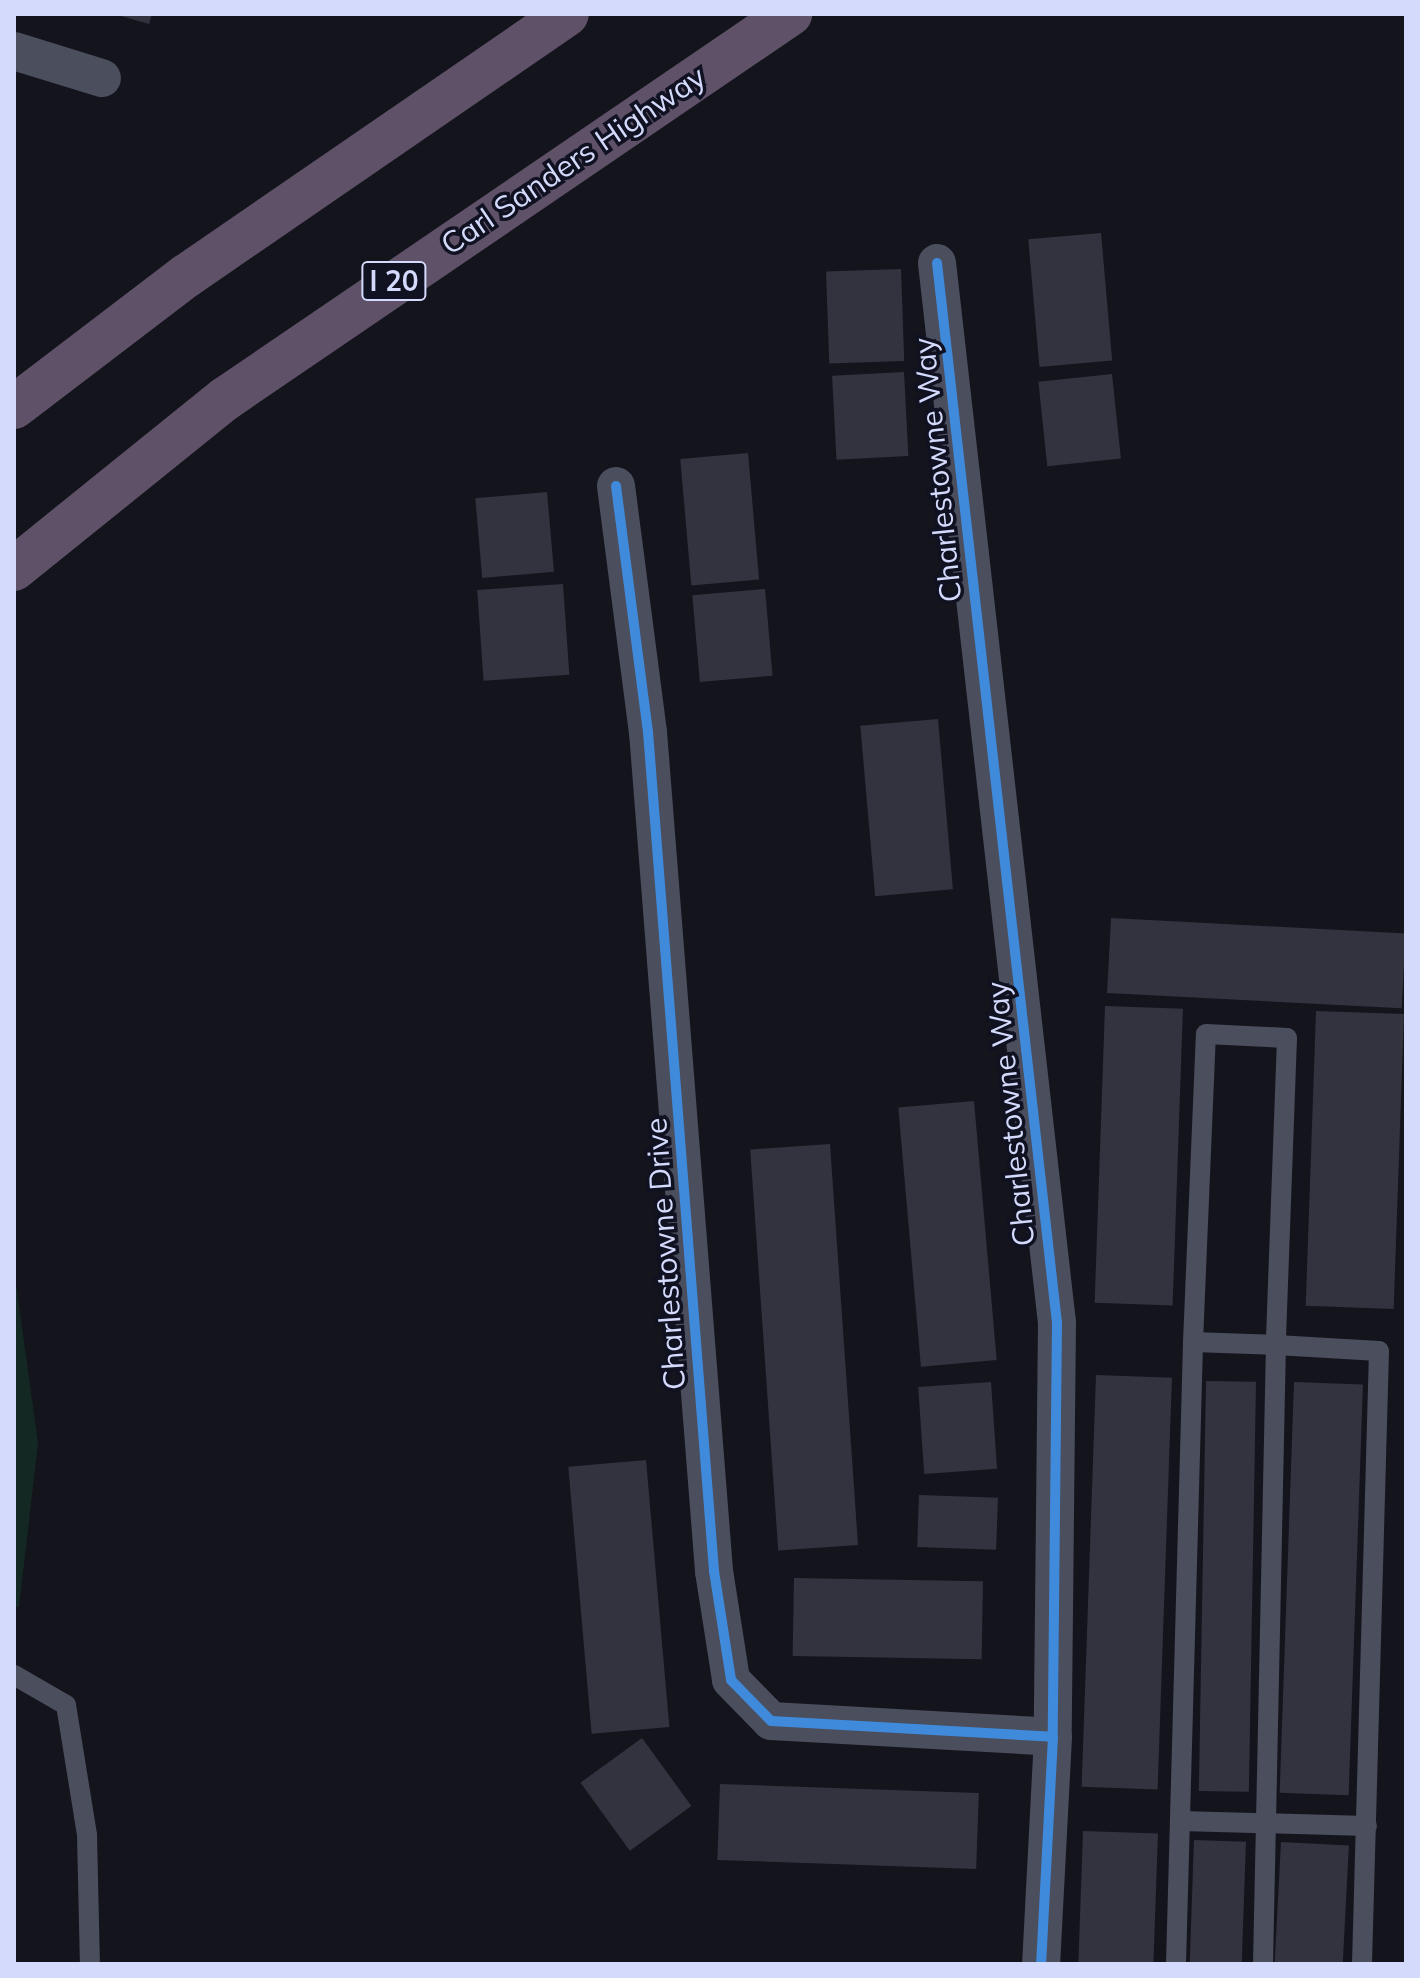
<!DOCTYPE html>
<html>
<head>
<meta charset="utf-8">
<style>
	body { margin:0 }
	#map { position:relative; width:1420px; height:1978px; overflow:hidden; background:#14141d; font-family:Mulish,sans-serif }
	div>[style] { position:absolute }
	[style*='--x'] { left:calc(var(--x)*1px); top:calc(var(--y)*1px); width:calc(var(--w)*1px); rotate:calc(var(--a)*1deg) }
	.green>* { inset:0; background:#132822 }
	.building>* { inset:0; background:#32333f; transform-origin:0 0 }
	.service>* { height:20px; margin:-10px; padding:0 10px; transform-origin:10px; border-radius:10px; background:#4a4e5d }
	.minor>* { height:38px; margin:-19px; padding:0 19px; transform-origin:19px; border-radius:19px; background:#4a4e5d }
	.motorway>* { height:44px; margin:-22px; padding:0 22px; transform-origin:22px; border-radius:22px; background:#5f5268 }
	.cycleway>* { height:10px; margin:-5px; padding:0 5px; transform-origin:5px; border-radius:5px; background:#408adc }
	span { translate:-50% -50%; white-space:nowrap; text-align:center; line-height:1.15; -webkit-text-stroke:7px #101121; paint-order:stroke }
	.shield-label span { padding:2px 6px; background:#101121; border:2px solid; border-radius:6px; -webkit-text-stroke-width:0 }
	.shield-label { font-size:28px; color:#d4dafb; font-weight:700 }
	.street-label { font-size:30px; color:#d4dafb }
	.frame { position:absolute; inset:0; border:16px solid #d4dafb; pointer-events:none }
</style>
</head>
<body>
<div id="map">
	<div class="green">
		<i style="clip-path:polygon(14px 1269px,38px 1443px,19px 1607px,14px 1607px)"></i>
	</div>
	<div class="building">
		<i style="clip-path:polygon(114px 14px,152px 14px,149px 24px)"></i>
		<i style="left:1101px;top:233px;width:128px;height:73px;rotate:85deg"></i>
		<i style="left:901px;top:269px;width:92px;height:75px;rotate:88deg"></i>
		<i style="left:904px;top:372px;width:84px;height:72px;rotate:87deg"></i>
		<i style="left:1112px;top:374px;width:85px;height:74px;rotate:84deg"></i>
		<i style="left:748px;top:453px;width:127px;height:68px;rotate:85deg"></i>
		<i style="left:547px;top:492px;width:80px;height:72px;rotate:85deg"></i>
		<i style="left:563px;top:584px;width:91px;height:86px;rotate:86deg"></i>
		<i style="left:765px;top:589px;width:87px;height:73px;rotate:85deg"></i>
		<i style="left:938px;top:719px;width:171px;height:78px;rotate:85deg"></i>
		<i style="left:1111px;top:918px;width:295px;height:75px;rotate:3deg"></i>
		<i style="left:1105px;top:1006px;width:78px;height:297px;rotate:2deg"></i>
		<i style="left:1316px;top:1011px;width:88px;height:295px;rotate:2deg"></i>
		<i style="left:974px;top:1101px;width:260px;height:76px;rotate:85deg"></i>
		<i style="left:830px;top:1144px;width:402px;height:80px;rotate:86deg"></i>
		<i style="left:1096px;top:1375px;width:76px;height:412px;rotate:2deg"></i>
		<i style="left:1206px;top:1381px;width:50px;height:410px;rotate:1deg"></i>
		<i style="left:991px;top:1382px;width:87px;height:73px;rotate:86deg"></i>
		<i style="left:1294px;top:1382px;width:69px;height:411px;rotate:2deg"></i>
		<i style="left:646px;top:1460px;width:268px;height:78px;rotate:85deg"></i>
		<i style="left:919px;top:1495px;width:79px;height:52px;rotate:2deg"></i>
		<i style="left:794px;top:1578px;width:189px;height:78px;rotate:1deg"></i>
		<i style="left:642px;top:1738px;width:84px;height:76px;rotate:54deg"></i>
		<i style="left:720px;top:1784px;width:259px;height:76px;rotate:2deg"></i>
		<i style="left:1083px;top:1831px;width:75px;height:133px;rotate:2deg"></i>
		<i style="left:1194px;top:1840px;width:52px;height:124px;rotate:2deg"></i>
		<i style="left:1281px;top:1842px;width:68px;height:122px;rotate:3deg"></i>
	</div>
	<div class="service">
		<i style="--x:14;--y:1675;--w:60;--a:30"></i>
		<i style="--x:66;--y:1705;--w:132;--a:80.8"></i>
		<i style="--x:87;--y:1835;--w:129;--a:88.7"></i>
		<i style="--x:1180;--y:1821;--w:187;--a:1.5"></i>
		<i style="--x:1176;--y:1964;--w:622;--a:-88.43"></i>
		<i style="--x:1193;--y:1342;--w:308;--a:-87.6"></i>
		<i style="--x:1206;--y:1034;--w:81;--a:2.8"></i>
		<i style="--x:1287;--y:1038;--w:307;--a:92.1"></i>
		<i style="--x:1276;--y:1345;--w:83;--a:-177.9"></i>
		<i style="--x:1263;--y:1964;--w:619;--a:-88.8"></i>
		<i style="--x:1276;--y:1345;--w:103;--a:3.3"></i>
		<i style="--x:1379;--y:1351;--w:613;--a:91.59"></i>
	</div>
	<div class="minor">
		<i style="--x:14;--y:51;--w:92;--a:17.1"></i>
		<i style="--x:937;--y:263;--w:1066;--a:83.54"></i>
		<i style="--x:1057;--y:1322;--w:415;--a:90.6"></i>
		<i style="--x:1053;--y:1737;--w:227;--a:93"></i>
		<i style="--x:616;--y:486;--w:248;--a:82.6"></i>
		<i style="--x:648;--y:732;--w:842;--a:85.5"></i>
		<i style="--x:714;--y:1571;--w:110;--a:81.1"></i>
		<i style="--x:731;--y:1680;--w:57;--a:45.7"></i>
		<i style="--x:771;--y:1721;--w:282;--a:3.2"></i>
	</div>
	<div class="motorway">
		<i style="--x:14;--y:407;--w:216;--a:-37.3"></i>
		<i style="--x:186;--y:276;--w:462;--a:-34.5"></i>
		<i style="--x:14;--y:569;--w:271;--a:-38.9"></i>
		<i style="--x:225;--y:399;--w:684;--a:-34.27"></i>
	</div>
	<div class="cycleway">
		<i style="--x:937;--y:263;--w:1066;--a:83.54"></i>
		<i style="--x:1057;--y:1322;--w:415;--a:90.6"></i>
		<i style="--x:1053;--y:1737;--w:227;--a:93"></i>
		<i style="--x:616;--y:486;--w:248;--a:82.6"></i>
		<i style="--x:648;--y:732;--w:842;--a:85.5"></i>
		<i style="--x:714;--y:1571;--w:110;--a:81.1"></i>
		<i style="--x:731;--y:1680;--w:57;--a:45.7"></i>
		<i style="--x:771;--y:1721;--w:282;--a:3.2"></i>
	</div>
	<div class="shield-label">
		<span style="left:394px;top:281px">I 20</span>
	</div>
	<div class="street-label">
		<span style="left:573px;top:160px;rotate:-34deg">Carl Sanders Highway</span>
		<span style="left:937px;top:470px;rotate:-96deg">Charlestowne Way</span>
		<span style="left:1010px;top:1114px;rotate:-96deg">Charlestowne Way</span>
		<span style="left:665px;top:1254px;rotate:-94deg">Charlestowne Drive</span>
	</div>
	<div class="frame"></div>
</div>
</body>
</html>
